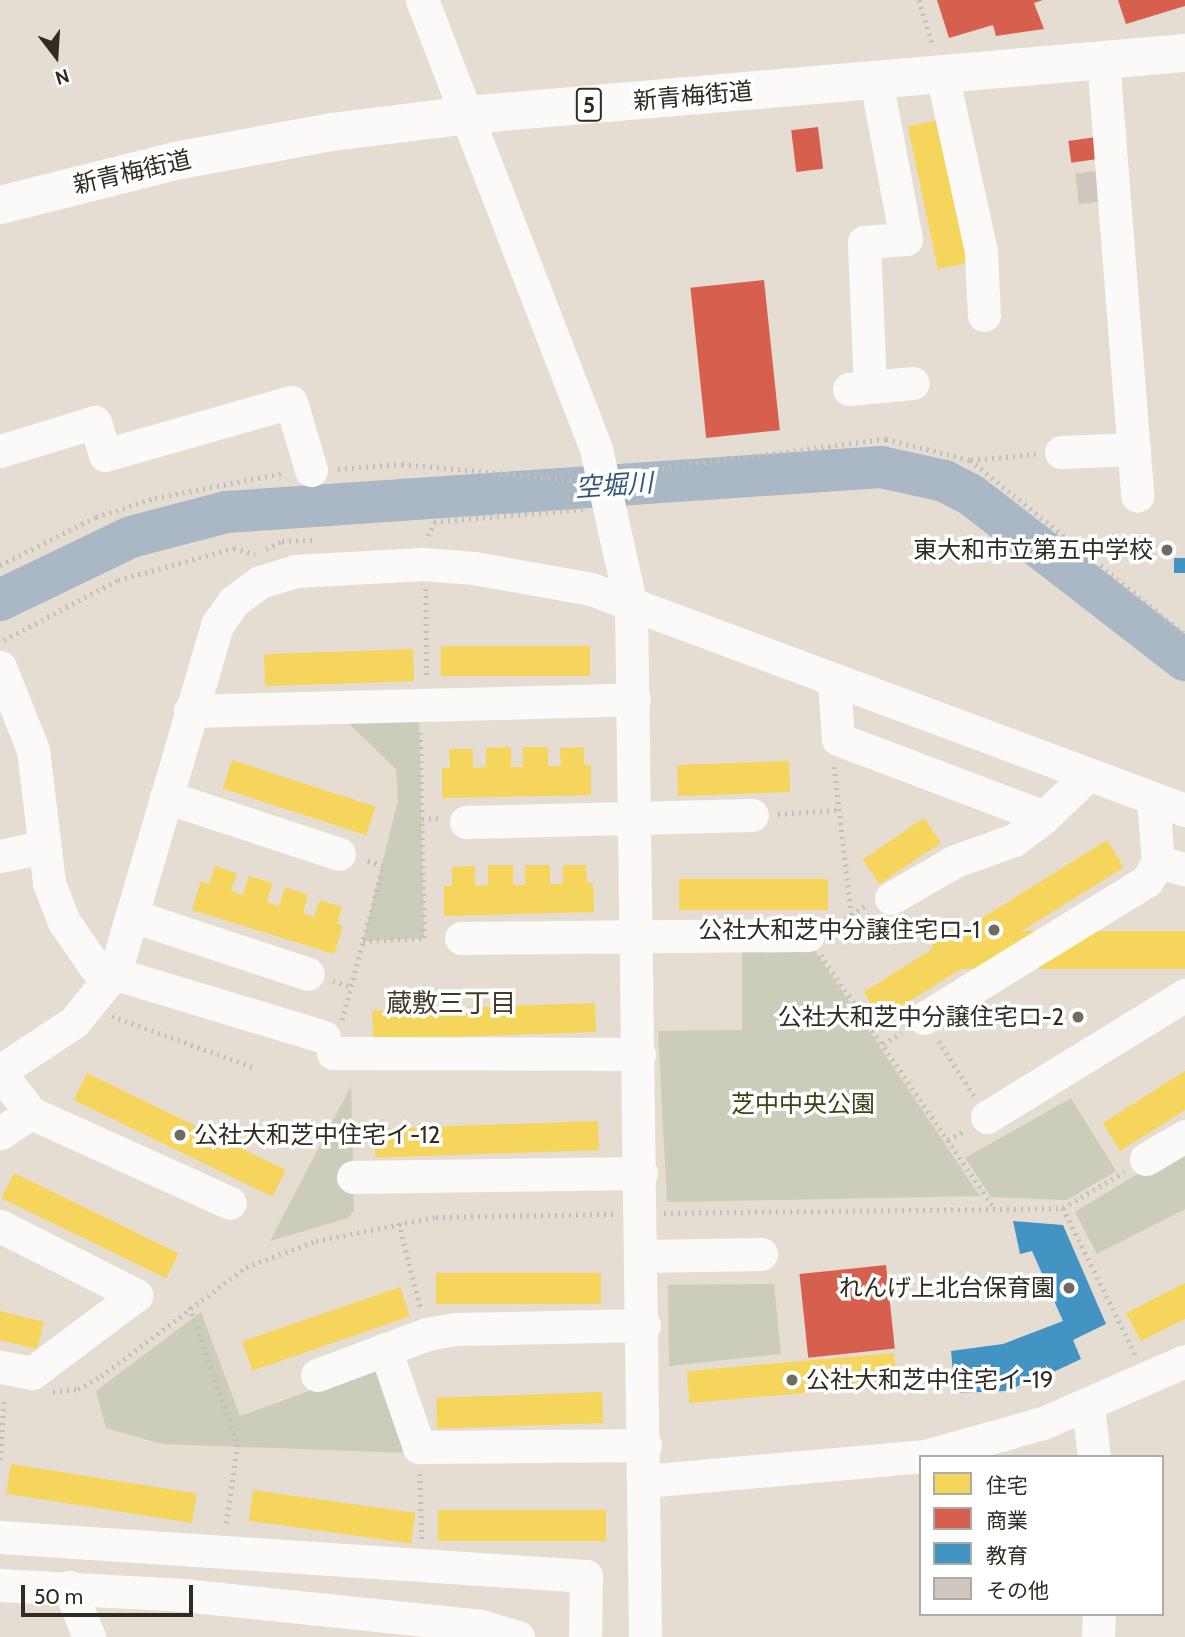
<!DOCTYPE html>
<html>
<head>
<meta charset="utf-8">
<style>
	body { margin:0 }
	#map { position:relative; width:1185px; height:1637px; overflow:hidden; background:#e5ddd1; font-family:Cabin,"Noto Sans JP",sans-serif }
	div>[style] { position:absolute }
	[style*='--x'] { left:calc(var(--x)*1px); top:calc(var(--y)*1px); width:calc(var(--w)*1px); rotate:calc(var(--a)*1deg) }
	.green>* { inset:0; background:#cbccb9 }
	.homes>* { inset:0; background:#f6d55c; transform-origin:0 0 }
	.shops>* { inset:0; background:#d6604d; transform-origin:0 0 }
	.schools>* { inset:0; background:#4393c3; transform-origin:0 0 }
	.river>* { height:42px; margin:-21px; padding:0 21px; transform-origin:21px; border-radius:21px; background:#aab8c6 }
	.building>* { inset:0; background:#cfc7bf; transform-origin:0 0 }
	.path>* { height:4.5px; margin-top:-2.25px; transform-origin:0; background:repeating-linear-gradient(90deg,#c1bfbb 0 2px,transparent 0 7px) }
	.minor>* { height:33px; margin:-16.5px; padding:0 16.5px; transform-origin:16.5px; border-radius:16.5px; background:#fbfaf8 }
	.major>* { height:38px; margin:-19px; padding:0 19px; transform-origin:19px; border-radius:19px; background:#fbfaf8 }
	.dots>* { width:19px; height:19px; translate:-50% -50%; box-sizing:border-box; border:4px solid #fff; border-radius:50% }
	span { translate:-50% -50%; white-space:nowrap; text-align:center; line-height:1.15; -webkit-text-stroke:7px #fff; paint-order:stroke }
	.shield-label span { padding:2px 5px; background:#fff; border:2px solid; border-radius:5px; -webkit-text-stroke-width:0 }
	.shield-label { font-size:23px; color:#312c23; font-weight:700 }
	.street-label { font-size:24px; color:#312c23 }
	.poi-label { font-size:24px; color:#312c23 }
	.right { translate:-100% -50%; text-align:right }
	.left { translate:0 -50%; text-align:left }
	.park-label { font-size:24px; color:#364513 }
	.water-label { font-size:26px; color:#33567c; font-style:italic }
	.neighbourhood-label { font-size:26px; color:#453a27 }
	.legend { position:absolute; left:919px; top:1455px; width:245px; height:161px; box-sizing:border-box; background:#fff; border:2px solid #adaba7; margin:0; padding:9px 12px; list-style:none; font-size:21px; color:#312c23 }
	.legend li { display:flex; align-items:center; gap:14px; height:35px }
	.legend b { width:35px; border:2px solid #adaba7 }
	.north { position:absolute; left:21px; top:21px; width:70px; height:70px; -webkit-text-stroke:5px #fff; paint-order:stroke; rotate:163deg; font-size:19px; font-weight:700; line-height:28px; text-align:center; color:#312c23 }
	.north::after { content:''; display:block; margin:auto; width:24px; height:32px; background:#312c23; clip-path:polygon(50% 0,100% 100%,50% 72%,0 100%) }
	.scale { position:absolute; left:21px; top:1585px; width:172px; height:32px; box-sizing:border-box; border:4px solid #312c23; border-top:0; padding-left:9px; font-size:21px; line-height:24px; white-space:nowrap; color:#312c23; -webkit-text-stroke:5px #fff; paint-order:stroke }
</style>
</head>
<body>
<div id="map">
	<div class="green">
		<i style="clip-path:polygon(419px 712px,424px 938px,363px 941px,398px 800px,396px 769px,338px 713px)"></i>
		<i style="clip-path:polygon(808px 940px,980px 1196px,667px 1202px,658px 1031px,742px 1030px,742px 942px)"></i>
		<i style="clip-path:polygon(351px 1086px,354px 1211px,348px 1218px,270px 1241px)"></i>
		<i style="clip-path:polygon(1071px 1098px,1116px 1171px,1067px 1200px,991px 1197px,965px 1158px)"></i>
		<i style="clip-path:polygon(1185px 1145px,1185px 1209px,1097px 1254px,1075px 1212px)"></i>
		<i style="clip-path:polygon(774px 1284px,781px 1354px,669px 1366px,668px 1285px)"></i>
		<i style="clip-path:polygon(201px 1312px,240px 1416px,379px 1366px,410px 1453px,162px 1444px,106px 1428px,96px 1391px)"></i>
	</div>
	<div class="homes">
		<i style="left:938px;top:120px;width:146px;height:31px;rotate:78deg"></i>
		<i style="left:590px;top:646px;width:30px;height:149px;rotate:90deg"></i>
		<i style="left:413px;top:649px;width:32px;height:149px;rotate:88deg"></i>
		<i style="clip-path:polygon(511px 747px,511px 767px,523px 767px,523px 747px,548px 747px,548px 766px,561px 766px,560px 748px,584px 747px,584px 765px,591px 765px,591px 795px,442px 798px,442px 768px,450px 768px,449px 749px,473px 749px,473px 768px,486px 767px,486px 748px)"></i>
		<i style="left:232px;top:760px;width:151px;height:30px;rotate:18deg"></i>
		<i style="left:789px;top:761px;width:31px;height:112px;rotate:88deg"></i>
		<i style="left:924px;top:818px;width:30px;height:74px;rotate:56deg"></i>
		<i style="left:1107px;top:840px;width:32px;height:287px;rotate:58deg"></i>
		<i style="clip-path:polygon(488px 865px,513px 865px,513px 885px,525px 885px,525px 865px,550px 865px,550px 884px,563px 884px,563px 865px,586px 865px,587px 883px,593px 883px,594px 912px,444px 916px,444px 886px,452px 886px,452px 867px,475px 866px,475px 886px,488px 885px)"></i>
		<i style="clip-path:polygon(215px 866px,237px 873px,231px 891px,243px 895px,249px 876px,273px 883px,267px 902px,279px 906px,285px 887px,308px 895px,303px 913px,314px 917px,320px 900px,342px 907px,337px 924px,343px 926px,334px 954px,192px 910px,201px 881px,209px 884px)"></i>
		<i style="left:828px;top:879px;width:31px;height:149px;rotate:90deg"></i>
		<i style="left:1185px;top:931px;width:38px;height:253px;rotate:90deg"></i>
		<i style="left:595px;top:1003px;width:29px;height:223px;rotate:88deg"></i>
		<i style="clip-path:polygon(1185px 1071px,1185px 1110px,1120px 1151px,1103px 1123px)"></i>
		<i style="left:87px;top:1073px;width:221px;height:30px;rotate:26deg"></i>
		<i style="left:598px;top:1121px;width:29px;height:224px;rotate:88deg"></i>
		<i style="left:14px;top:1173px;width:183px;height:28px;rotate:26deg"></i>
		<i style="left:601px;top:1273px;width:31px;height:165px;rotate:90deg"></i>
		<i style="clip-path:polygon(1185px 1283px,1185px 1319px,1141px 1341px,1126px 1313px)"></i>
		<i style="left:400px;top:1287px;width:31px;height:167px;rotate:71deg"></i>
		<i style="clip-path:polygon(0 1311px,44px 1322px,37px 1349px,0 1340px)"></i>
		<i style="left:894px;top:1353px;width:32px;height:208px;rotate:85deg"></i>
		<i style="left:602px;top:1392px;width:31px;height:166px;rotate:88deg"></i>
		<i style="left:11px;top:1464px;width:188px;height:30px;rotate:9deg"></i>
		<i style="left:253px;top:1490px;width:164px;height:31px;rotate:8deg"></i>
		<i style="left:606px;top:1510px;width:31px;height:168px;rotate:90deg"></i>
	</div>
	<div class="shops">
		<i style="clip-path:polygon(937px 0,1043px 0,1034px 3px,1044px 29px,996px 36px,993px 25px,949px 38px)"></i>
		<i style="clip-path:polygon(1118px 0,1185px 0,1185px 6px,1126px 24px)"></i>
		<i style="left:818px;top:127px;width:42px;height:27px;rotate:83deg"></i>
		<i style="left:1096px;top:137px;width:22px;height:28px;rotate:82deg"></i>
		<i style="left:764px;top:280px;width:151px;height:74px;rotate:84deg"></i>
		<i style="left:886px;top:1265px;width:84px;height:87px;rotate:84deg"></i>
	</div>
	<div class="schools">
		<i style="left:1185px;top:558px;width:15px;height:11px;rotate:90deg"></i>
		<i style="clip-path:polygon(1013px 1221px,1063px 1225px,1106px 1324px,1073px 1340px,1081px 1359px,1047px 1375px,1005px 1391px,955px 1393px,951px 1351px,1003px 1344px,1063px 1321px,1032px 1251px,1020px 1254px)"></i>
	</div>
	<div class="river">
		<i style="--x:0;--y:600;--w:145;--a:-25.7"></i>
		<i style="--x:131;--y:537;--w:98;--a:-14.7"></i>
		<i style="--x:226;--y:512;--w:657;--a:-3.93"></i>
		<i style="--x:881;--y:467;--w:65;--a:12.5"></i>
		<i style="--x:944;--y:481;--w:29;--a:27"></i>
		<i style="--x:970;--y:494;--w:272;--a:37.7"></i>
	</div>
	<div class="building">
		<i style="left:1103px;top:170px;width:31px;height:28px;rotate:83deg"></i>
	</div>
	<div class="path">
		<i style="--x:919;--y:0;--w:48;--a:73.1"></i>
		<i style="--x:971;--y:460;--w:65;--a:-5.3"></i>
		<i style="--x:338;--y:469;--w:64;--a:-4.5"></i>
		<i style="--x:402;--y:464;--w:175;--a:5.3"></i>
		<i style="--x:627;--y:472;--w:261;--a:-7.3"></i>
		<i style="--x:886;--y:439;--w:87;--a:14"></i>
		<i style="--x:970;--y:460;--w:277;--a:39"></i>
		<i style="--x:428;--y:536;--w:15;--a:-67"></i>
		<i style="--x:434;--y:522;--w:150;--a:-5"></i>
		<i style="--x:266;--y:549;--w:18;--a:-27"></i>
		<i style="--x:282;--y:541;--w:33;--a:-2"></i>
		<i style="--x:0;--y:565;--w:107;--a:-26.6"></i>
		<i style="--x:96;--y:517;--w:62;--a:-17.9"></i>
		<i style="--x:155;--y:498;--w:131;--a:-11"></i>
		<i style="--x:426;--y:589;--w:89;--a:89.4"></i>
		<i style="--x:4;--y:640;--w:129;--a:-27.8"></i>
		<i style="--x:118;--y:580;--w:120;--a:-15.4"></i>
		<i style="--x:234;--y:548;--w:22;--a:16"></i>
		<i style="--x:778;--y:814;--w:59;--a:-3.9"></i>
		<i style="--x:422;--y:819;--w:20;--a:-3"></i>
		<i style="--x:851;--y:915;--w:18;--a:-34"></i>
		<i style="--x:833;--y:926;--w:21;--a:-31"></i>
		<i style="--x:851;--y:915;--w:149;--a:-96.6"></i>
		<i style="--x:363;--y:941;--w:61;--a:-2.8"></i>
		<i style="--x:424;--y:938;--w:208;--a:-91.1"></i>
		<i style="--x:821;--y:955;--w:306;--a:55.6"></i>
		<i style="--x:333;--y:981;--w:19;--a:16"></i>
		<i style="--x:112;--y:1016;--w:150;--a:19.9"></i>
		<i style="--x:342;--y:1020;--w:159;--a:-75.1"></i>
		<i style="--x:383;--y:866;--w:21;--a:-163"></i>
		<i style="--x:939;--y:1041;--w:65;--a:57.5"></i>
		<i style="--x:883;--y:1044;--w:22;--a:-32"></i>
		<i style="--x:948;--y:1140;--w:20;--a:-30"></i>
		<i style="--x:1063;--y:1208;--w:71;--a:-30.5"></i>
		<i style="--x:664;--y:1213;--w:399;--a:-0.7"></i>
		<i style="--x:1063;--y:1208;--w:163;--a:63.7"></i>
		<i style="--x:399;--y:1223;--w:90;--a:75.8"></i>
		<i style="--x:190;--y:1307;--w:146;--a:70.8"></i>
		<i style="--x:238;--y:1445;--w:82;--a:98.4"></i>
		<i style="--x:53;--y:1392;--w:25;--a:-7"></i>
		<i style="--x:78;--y:1389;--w:26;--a:-29"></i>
		<i style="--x:101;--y:1376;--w:181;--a:-36.9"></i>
		<i style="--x:246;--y:1267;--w:75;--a:-20.4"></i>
		<i style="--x:316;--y:1241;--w:122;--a:-11.3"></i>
		<i style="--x:436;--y:1217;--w:177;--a:-1"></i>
		<i style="--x:0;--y:1460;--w:61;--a:-86.2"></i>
		<i style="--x:420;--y:1474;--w:65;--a:88.2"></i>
	</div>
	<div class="minor">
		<i style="--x:422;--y:0;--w:482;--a:68.8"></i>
		<i style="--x:596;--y:449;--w:161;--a:77.4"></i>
		<i style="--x:631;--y:606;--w:1031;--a:89.22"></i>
		<i style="--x:1103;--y:60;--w:437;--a:85.5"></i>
		<i style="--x:942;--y:74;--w:182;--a:77.6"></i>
		<i style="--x:981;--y:252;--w:63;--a:87.3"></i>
		<i style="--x:870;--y:387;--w:145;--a:-92.4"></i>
		<i style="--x:864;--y:242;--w:42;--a:-4.1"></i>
		<i style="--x:906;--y:239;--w:162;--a:-100.7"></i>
		<i style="--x:849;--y:389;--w:64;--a:-5.4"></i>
		<i style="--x:0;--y:451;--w:99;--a:-17"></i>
		<i style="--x:95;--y:422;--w:34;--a:73"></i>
		<i style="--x:105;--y:455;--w:193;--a:-15.9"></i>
		<i style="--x:291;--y:402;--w:71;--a:73.6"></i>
		<i style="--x:1061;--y:452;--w:73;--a:-2.4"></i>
		<i style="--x:0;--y:667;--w:89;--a:68.3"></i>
		<i style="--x:33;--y:750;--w:134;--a:83.1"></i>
		<i style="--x:49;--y:883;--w:42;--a:69"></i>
		<i style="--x:64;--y:922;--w:56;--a:55.2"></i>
		<i style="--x:96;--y:968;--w:238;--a:16.8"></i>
		<i style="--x:834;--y:681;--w:58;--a:86.1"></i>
		<i style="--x:838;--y:739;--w:220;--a:20.7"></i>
		<i style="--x:1044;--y:817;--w:62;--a:-43.7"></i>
		<i style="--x:190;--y:711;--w:444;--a:-1.5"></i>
		<i style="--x:166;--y:797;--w:182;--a:18.2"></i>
		<i style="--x:1153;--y:799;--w:63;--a:85.5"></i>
		<i style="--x:1158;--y:862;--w:28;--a:15"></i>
		<i style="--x:466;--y:822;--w:286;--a:-1.4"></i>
		<i style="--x:0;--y:856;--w:44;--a:-11.8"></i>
		<i style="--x:891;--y:898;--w:74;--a:-30"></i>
		<i style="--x:955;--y:861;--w:63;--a:-19.6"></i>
		<i style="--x:1014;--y:840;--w:38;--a:-37"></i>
		<i style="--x:133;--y:916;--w:184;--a:18.3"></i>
		<i style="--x:461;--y:938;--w:347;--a:-0.5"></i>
		<i style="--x:924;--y:1018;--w:262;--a:-31.6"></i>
		<i style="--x:1147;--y:881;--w:22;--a:-60"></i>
		<i style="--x:333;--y:1053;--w:306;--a:0.2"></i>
		<i style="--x:0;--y:1071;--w:89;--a:-33.5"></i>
		<i style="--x:74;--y:1022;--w:65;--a:-50.6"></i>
		<i style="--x:115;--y:972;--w:362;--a:-73.6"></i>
		<i style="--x:217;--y:625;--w:29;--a:-55"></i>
		<i style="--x:234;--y:601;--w:32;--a:-36"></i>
		<i style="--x:260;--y:582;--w:37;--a:-17"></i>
		<i style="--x:295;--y:571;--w:128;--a:-3.1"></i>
		<i style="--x:423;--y:564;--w:51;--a:4.5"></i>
		<i style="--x:474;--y:568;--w:119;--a:10.2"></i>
		<i style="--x:591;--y:589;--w:634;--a:20.41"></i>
		<i style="--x:0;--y:1073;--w:51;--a:52.2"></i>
		<i style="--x:31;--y:1113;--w:37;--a:147"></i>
		<i style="--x:31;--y:1113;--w:218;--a:24.3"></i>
		<i style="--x:987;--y:1117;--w:233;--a:-31.6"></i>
		<i style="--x:1146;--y:1159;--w:45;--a:-30.5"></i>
		<i style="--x:353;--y:1177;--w:288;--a:-0.8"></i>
		<i style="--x:0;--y:1226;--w:153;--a:26.9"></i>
		<i style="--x:136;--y:1295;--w:130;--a:143.1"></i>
		<i style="--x:32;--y:1373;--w:33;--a:-169"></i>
		<i style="--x:642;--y:1256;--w:119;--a:-1"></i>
		<i style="--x:385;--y:1349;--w:104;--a:70.9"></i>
		<i style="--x:419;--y:1447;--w:226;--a:-0.5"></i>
		<i style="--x:317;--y:1375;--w:117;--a:-20.4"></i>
		<i style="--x:427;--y:1334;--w:29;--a:-10"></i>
		<i style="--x:456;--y:1329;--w:188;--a:-1.2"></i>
		<i style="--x:1088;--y:1406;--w:51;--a:83.3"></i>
		<i style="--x:645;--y:1481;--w:282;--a:-5.1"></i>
		<i style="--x:926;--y:1456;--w:122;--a:-15.8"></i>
		<i style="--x:1043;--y:1423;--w:155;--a:-23.6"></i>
		<i style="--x:0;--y:1537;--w:587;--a:3.81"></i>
		<i style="--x:586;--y:1576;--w:61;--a:90.9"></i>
		<i style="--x:0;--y:1585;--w:183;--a:3.1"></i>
		<i style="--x:183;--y:1595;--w:300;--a:5.9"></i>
		<i style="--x:481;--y:1626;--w:39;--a:17"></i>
		<i style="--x:69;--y:1587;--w:54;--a:68.2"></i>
		<i style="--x:1098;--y:1637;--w:23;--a:-88"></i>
	</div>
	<div class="major">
		<i style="--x:0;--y:205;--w:180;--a:-14.1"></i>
		<i style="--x:175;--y:161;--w:160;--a:-10.5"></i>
		<i style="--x:332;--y:132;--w:137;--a:-7.1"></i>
		<i style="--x:468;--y:115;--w:720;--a:-4.94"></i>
	</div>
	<div class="dots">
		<i style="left:1167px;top:550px;background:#706a60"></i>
		<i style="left:994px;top:930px;background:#706a60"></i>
		<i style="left:1078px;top:1017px;background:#706a60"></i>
		<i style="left:180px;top:1135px;background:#706a60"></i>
		<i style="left:1069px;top:1288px;background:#706a60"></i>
		<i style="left:792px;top:1380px;background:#706a60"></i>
	</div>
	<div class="shield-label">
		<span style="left:589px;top:105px">5</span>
	</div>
	<div class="street-label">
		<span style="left:693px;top:96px;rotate:-5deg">新青梅街道</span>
		<span style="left:132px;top:172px;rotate:-13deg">新青梅街道</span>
	</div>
	<div class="poi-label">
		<span class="right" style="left:1153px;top:550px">東大和市立第五中学校</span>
		<span class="right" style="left:980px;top:930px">公社大和芝中分譲住宅ロ-1</span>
		<span class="right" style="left:1064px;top:1017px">公社大和芝中分譲住宅ロ-2</span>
		<span class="left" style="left:194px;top:1135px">公社大和芝中住宅イ-12</span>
		<span class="right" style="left:1055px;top:1288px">れんげ上北台保育園</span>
		<span class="left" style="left:806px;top:1380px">公社大和芝中住宅イ-19</span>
	</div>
	<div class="park-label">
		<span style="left:803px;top:1104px">芝中中央公園</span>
	</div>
	<div class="water-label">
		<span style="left:614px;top:486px;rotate:-4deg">空堀川</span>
	</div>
	<div class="neighbourhood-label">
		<span style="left:451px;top:1004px">蔵敷三丁目</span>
	</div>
	<ul class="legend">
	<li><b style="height:19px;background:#f6d55c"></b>住宅</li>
	<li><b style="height:19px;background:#d6604d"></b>商業</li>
	<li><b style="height:19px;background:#4393c3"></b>教育</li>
	<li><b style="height:19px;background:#cfc7bf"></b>その他</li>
	</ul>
	<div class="north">N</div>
	<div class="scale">50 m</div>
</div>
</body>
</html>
